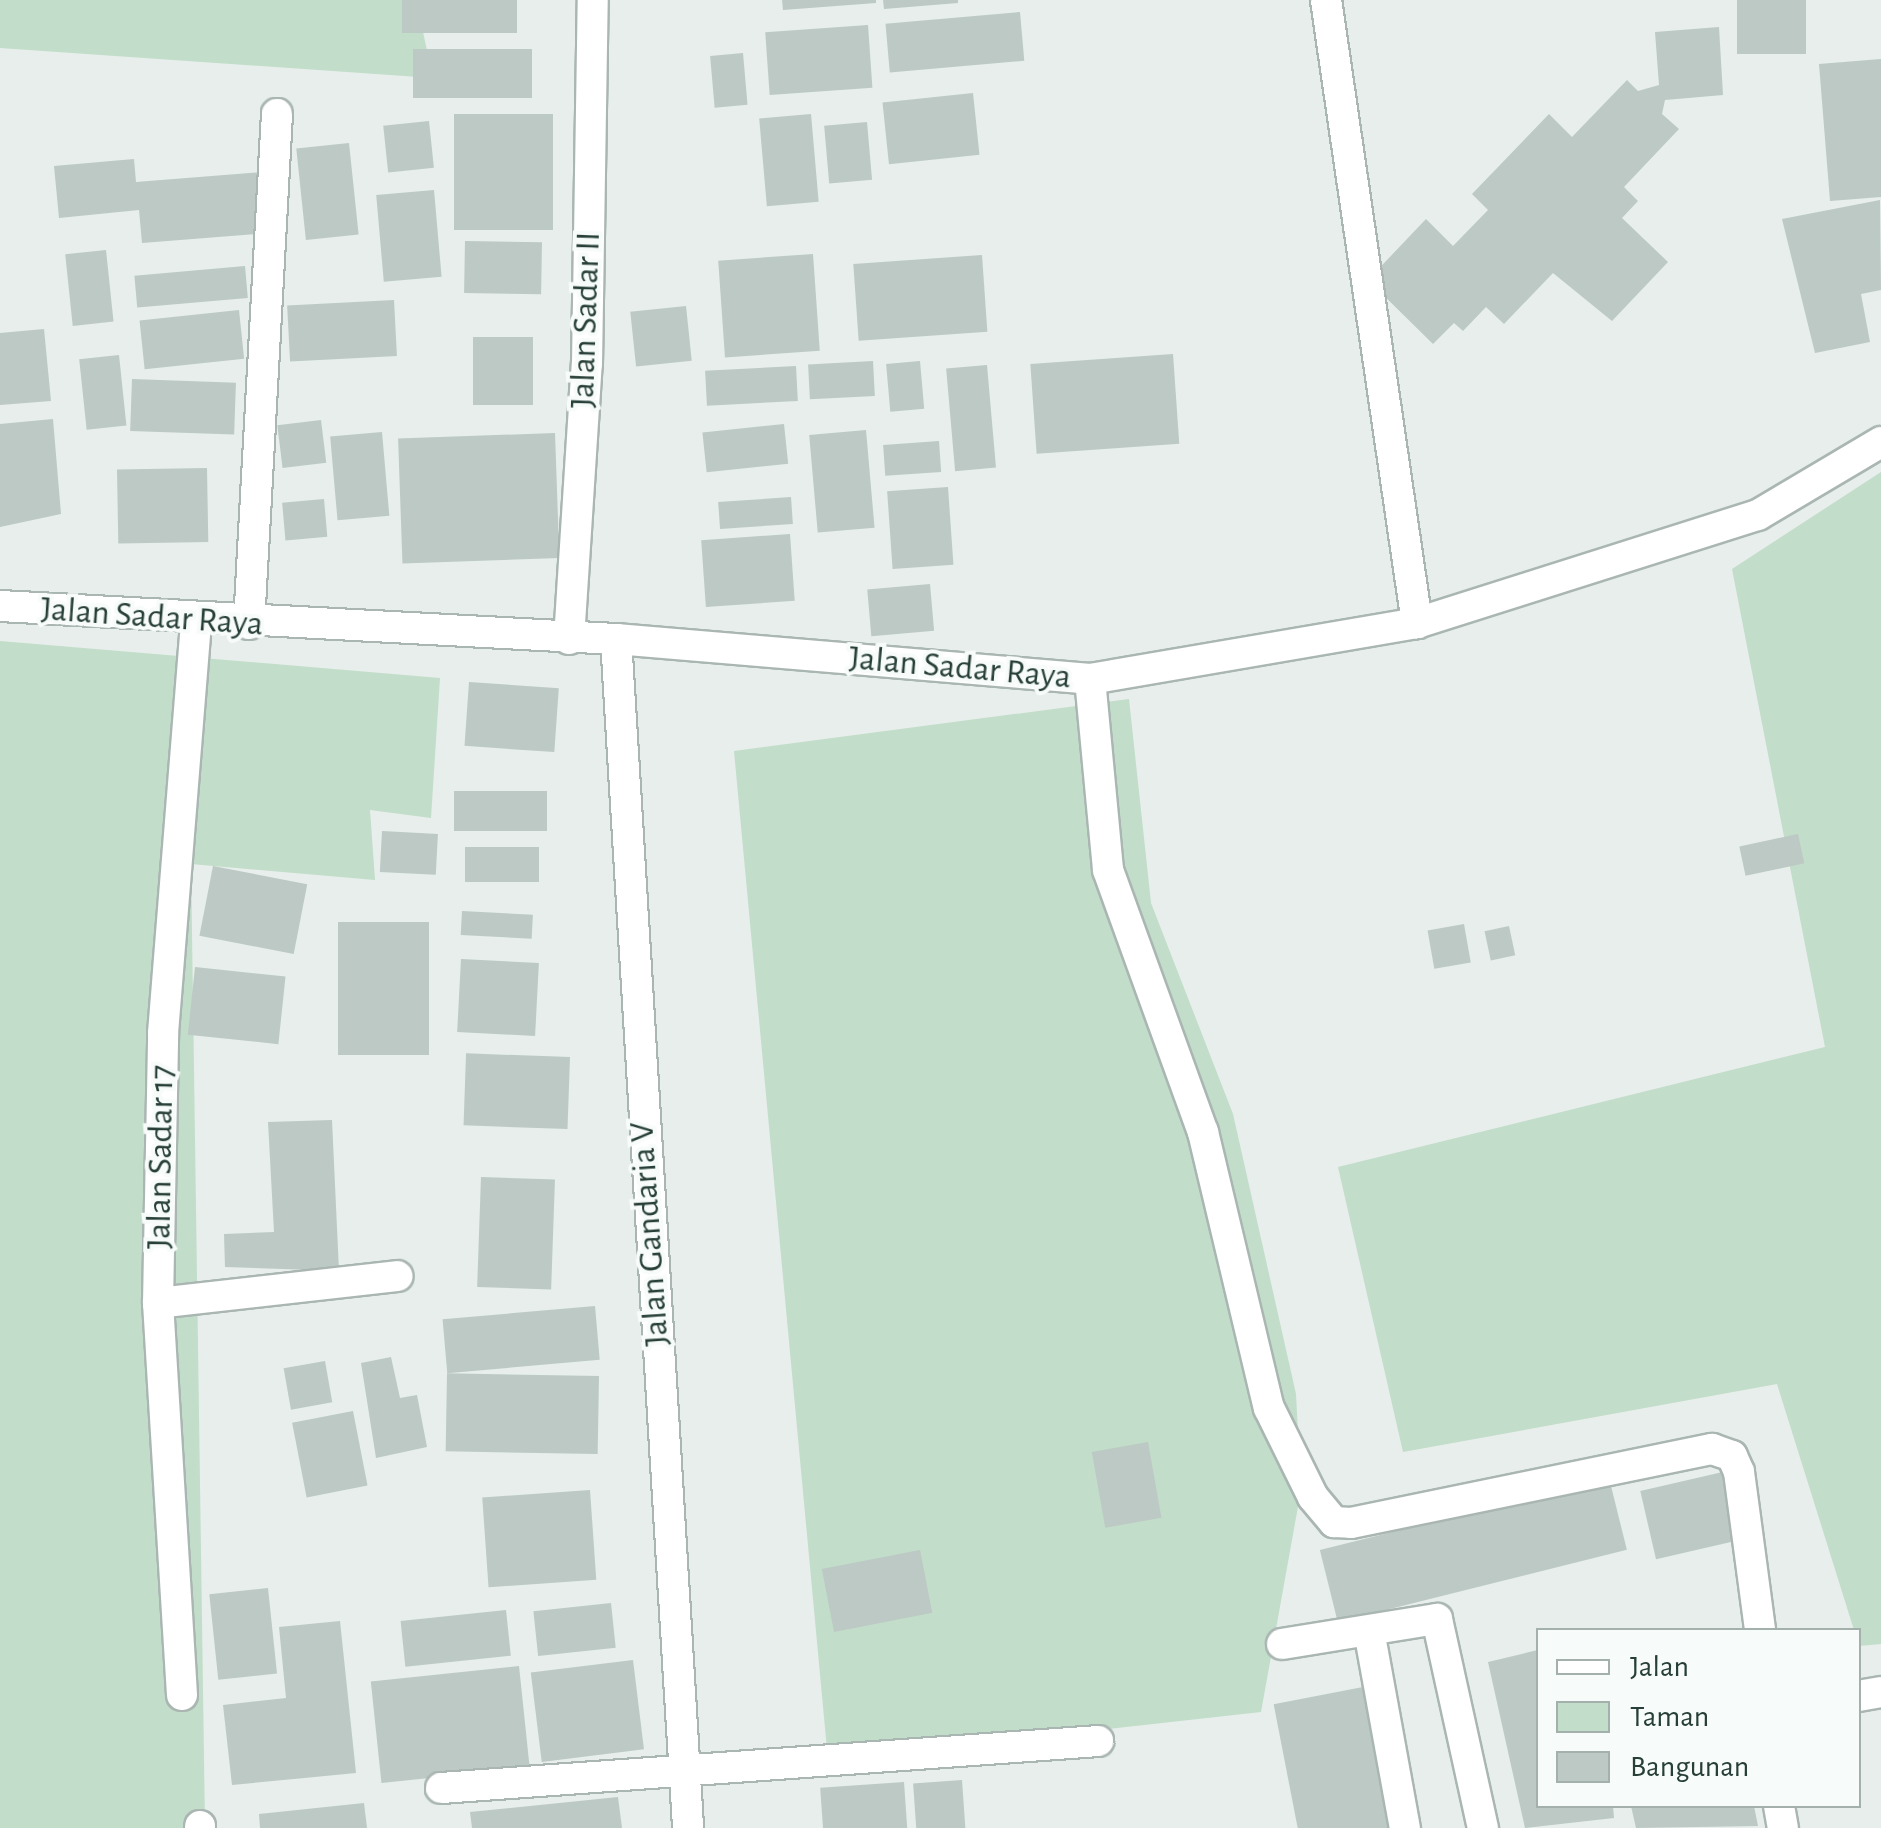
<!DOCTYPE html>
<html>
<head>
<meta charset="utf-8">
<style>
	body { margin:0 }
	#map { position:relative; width:1881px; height:1828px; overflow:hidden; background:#e7eeeb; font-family:"Alegreya Sans",sans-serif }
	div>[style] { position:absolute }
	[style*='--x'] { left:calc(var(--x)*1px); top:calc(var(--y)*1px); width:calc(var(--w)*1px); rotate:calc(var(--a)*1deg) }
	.green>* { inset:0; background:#c2ddc9 }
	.building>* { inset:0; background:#bcc9c4; transform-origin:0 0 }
	.roads { filter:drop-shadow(2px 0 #aab6b2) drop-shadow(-2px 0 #aab6b2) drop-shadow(0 2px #aab6b2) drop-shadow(0 -2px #aab6b2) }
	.minor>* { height:30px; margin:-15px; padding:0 15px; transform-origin:15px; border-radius:15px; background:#fff }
	.tertiary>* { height:30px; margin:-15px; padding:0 15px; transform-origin:15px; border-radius:15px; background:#fff }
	span { translate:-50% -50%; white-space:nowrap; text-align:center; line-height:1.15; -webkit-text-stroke:8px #f7fbf9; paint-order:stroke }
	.street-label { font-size:35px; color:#273f38 }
	.legend { position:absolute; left:1536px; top:1628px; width:325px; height:180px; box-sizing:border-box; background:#f7fbf9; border:2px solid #a4b0ac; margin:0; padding:12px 18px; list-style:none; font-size:30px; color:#273f38 }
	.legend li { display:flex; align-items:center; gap:20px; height:50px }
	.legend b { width:50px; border:2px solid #a4b0ac }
</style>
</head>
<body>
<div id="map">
	<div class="green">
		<i style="clip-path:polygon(0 0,416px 0,433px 78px,0 48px)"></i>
		<i style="clip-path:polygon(1881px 472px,1881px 1644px,1859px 1646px,1777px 1384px,1403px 1452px,1338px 1167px,1825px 1047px,1732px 569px)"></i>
		<i style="clip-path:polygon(0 641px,440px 678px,431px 818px,370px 810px,375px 880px,191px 864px,205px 1828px,0 1828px)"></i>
		<i style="clip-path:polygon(1129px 699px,1151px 903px,1233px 1114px,1296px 1394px,1301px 1490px,1261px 1712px,828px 1760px,734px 751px)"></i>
	</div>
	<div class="building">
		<i style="left:402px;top:0;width:115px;height:33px"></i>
		<i style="clip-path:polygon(782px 0,876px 0,876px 3px,783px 10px)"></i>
		<i style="clip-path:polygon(883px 0,958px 0,958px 3px,884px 9px)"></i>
		<i style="left:1737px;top:0;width:69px;height:54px"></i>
		<i style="left:1020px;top:12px;width:49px;height:135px;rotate:85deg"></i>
		<i style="left:868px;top:25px;width:63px;height:103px;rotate:86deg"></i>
		<i style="clip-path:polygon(1719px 27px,1723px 95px,1665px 100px,1662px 114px,1679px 129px,1624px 187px,1638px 201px,1622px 218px,1668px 262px,1612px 321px,1553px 273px,1504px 324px,1486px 307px,1463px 331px,1454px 323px,1433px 344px,1368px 280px,1426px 219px,1453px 246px,1488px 210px,1472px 194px,1549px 114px,1572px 137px,1627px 80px,1638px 91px,1659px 85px,1655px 32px)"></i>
		<i style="left:413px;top:49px;width:119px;height:49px"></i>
		<i style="left:743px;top:53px;width:52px;height:33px;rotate:85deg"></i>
		<i style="clip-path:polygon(1881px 59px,1881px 197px,1830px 201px,1819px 64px)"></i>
		<i style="left:973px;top:93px;width:62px;height:91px;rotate:84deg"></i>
		<i style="left:553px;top:114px;width:116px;height:99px;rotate:90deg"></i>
		<i style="left:811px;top:114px;width:88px;height:52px;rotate:85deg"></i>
		<i style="left:429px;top:121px;width:47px;height:46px;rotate:84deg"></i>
		<i style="left:867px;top:122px;width:58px;height:43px;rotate:85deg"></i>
		<i style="left:349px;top:143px;width:92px;height:53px;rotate:84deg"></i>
		<i style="clip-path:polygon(134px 159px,136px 182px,262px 172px,267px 233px,142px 243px,139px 210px,59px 218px,54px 166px)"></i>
		<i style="left:434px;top:190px;width:87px;height:58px;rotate:85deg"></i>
		<i style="clip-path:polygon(1880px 200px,1881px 290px,1861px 294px,1870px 342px,1815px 353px,1782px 219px)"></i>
		<i style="left:465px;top:241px;width:77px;height:52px;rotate:1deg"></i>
		<i style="left:106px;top:250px;width:72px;height:41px;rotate:84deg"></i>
		<i style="left:813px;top:254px;width:97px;height:95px;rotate:86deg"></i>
		<i style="left:982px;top:255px;width:77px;height:129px;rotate:86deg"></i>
		<i style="left:245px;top:266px;width:32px;height:111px;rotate:85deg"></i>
		<i style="left:394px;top:300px;width:56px;height:107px;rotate:87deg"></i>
		<i style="left:686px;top:306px;width:55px;height:56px;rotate:84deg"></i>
		<i style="left:239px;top:310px;width:49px;height:100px;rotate:84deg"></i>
		<i style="clip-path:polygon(44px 329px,51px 401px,0 405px,0 333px)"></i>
		<i style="left:473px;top:337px;width:60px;height:68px"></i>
		<i style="left:1173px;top:354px;width:90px;height:143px;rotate:86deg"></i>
		<i style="left:119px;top:355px;width:71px;height:40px;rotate:84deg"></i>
		<i style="left:873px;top:361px;width:35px;height:65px;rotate:87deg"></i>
		<i style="left:920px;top:361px;width:48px;height:34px;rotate:85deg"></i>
		<i style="left:987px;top:365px;width:103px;height:41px;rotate:85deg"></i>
		<i style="left:796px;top:366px;width:35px;height:91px;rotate:87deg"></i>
		<i style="left:132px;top:379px;width:104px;height:52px;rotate:2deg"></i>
		<i style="clip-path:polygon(53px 419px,61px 514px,0 527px,0 424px)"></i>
		<i style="left:321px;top:420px;width:43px;height:44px;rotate:83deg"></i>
		<i style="left:784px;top:424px;width:40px;height:82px;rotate:84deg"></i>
		<i style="left:866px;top:430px;width:98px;height:57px;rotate:85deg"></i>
		<i style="left:382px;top:432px;width:84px;height:52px;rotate:85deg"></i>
		<i style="left:555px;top:433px;width:125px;height:157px;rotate:88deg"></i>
		<i style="left:939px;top:441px;width:31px;height:56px;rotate:86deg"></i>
		<i style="left:207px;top:468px;width:74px;height:90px;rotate:89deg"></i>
		<i style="left:948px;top:487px;width:78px;height:61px;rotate:86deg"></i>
		<i style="left:791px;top:497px;width:27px;height:73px;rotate:86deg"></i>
		<i style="left:324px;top:499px;width:38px;height:42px;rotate:85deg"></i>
		<i style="left:790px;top:534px;width:67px;height:89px;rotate:86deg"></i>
		<i style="left:930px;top:584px;width:47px;height:63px;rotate:85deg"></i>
		<i style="left:469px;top:682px;width:90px;height:64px;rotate:4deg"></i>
		<i style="left:454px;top:791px;width:93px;height:40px"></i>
		<i style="left:382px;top:831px;width:56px;height:41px;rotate:3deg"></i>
		<i style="left:1798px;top:834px;width:30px;height:60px;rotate:78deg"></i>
		<i style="left:465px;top:847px;width:74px;height:35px"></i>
		<i style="left:213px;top:866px;width:96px;height:71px;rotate:11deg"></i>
		<i style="left:462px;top:911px;width:71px;height:24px;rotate:3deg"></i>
		<i style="left:429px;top:922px;width:133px;height:91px;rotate:90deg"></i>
		<i style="left:1464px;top:924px;width:39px;height:37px;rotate:80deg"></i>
		<i style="left:1509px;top:926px;width:30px;height:25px;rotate:78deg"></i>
		<i style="left:461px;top:959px;width:78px;height:73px;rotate:3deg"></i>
		<i style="left:195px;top:967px;width:91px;height:68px;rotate:6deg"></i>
		<i style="left:570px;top:1057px;width:72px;height:104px;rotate:92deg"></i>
		<i style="clip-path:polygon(332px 1120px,339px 1271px,225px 1267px,224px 1234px,274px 1232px,268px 1122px)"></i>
		<i style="left:481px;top:1177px;width:74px;height:110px;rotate:2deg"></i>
		<i style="left:595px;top:1306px;width:54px;height:153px;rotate:85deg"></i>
		<i style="clip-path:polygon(391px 1357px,400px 1398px,417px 1395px,427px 1447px,376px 1458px,361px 1363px)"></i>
		<i style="left:325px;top:1361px;width:42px;height:42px;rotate:80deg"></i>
		<i style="left:599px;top:1376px;width:78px;height:152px;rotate:91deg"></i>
		<i style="left:353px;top:1411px;width:76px;height:62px;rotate:79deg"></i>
		<i style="left:1148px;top:1442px;width:77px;height:57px;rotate:80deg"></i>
		<i style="left:1727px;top:1471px;width:70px;height:89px;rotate:77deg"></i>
		<i style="left:1609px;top:1478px;width:74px;height:298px;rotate:76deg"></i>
		<i style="left:590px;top:1490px;width:90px;height:108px;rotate:86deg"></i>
		<i style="left:920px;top:1550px;width:64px;height:100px;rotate:79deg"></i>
		<i style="left:268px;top:1588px;width:86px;height:59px;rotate:84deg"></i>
		<i style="left:611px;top:1603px;width:45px;height:78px;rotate:84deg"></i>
		<i style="left:506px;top:1610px;width:46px;height:106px;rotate:84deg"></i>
		<i style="clip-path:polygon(340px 1621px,356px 1773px,232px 1785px,223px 1705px,286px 1698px,279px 1627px)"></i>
		<i style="clip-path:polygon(1538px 1650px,1538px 1806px,1613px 1806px,1614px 1818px,1525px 1828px,1488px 1662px)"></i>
		<i style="left:633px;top:1660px;width:90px;height:103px;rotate:83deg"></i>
		<i style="left:519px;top:1666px;width:102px;height:149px;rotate:84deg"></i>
		<i style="left:1363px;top:1687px;width:144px;height:91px;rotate:79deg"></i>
		<i style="left:962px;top:1780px;width:48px;height:49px;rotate:86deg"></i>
		<i style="left:904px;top:1782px;width:46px;height:84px;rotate:86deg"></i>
		<i style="clip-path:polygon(618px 1797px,622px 1828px,472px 1828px,470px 1812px)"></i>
		<i style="clip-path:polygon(364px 1803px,367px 1828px,260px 1828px,259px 1814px)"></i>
		<i style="clip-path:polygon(1631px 1806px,1754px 1806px,1758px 1826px,1636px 1828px)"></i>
	</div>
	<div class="roads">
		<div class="minor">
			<i style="--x:1326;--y:0;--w:630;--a:81.69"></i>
			<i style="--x:249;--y:624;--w:511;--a:-86.86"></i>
			<i style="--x:569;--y:639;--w:276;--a:-86.3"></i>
			<i style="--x:587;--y:364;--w:364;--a:-89.1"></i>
			<i style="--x:616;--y:639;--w:1191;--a:86.53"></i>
			<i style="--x:1090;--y:679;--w:192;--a:84.6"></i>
			<i style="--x:1108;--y:870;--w:279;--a:70.1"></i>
			<i style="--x:1203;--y:1132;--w:284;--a:76.6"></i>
			<i style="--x:1269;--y:1408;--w:99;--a:63.7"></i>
			<i style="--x:1313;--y:1497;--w:33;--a:50"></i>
			<i style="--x:1334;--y:1522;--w:17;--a:3"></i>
			<i style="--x:1351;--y:1523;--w:369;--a:-11.6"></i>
			<i style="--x:1712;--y:1449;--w:21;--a:19"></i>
			<i style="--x:1732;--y:1456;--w:17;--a:66"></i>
			<i style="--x:1739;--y:1472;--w:159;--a:82.4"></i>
			<i style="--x:158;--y:1303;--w:241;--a:-6.4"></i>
			<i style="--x:1370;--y:1636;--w:195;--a:79.7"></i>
			<i style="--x:1282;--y:1644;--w:157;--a:-9.2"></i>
			<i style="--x:1437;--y:1619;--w:214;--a:77.6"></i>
			<i style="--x:182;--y:1695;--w:393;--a:-93.5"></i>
			<i style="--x:158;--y:1303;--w:270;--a:-88.9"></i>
			<i style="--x:163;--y:1033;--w:414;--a:-85.4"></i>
			<i style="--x:1858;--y:1696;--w:23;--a:-10"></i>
			<i style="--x:441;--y:1788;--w:659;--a:-4.09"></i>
			<i style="--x:1779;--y:1806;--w:22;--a:80"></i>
			<i style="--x:200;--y:1826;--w:2;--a:90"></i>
		</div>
		<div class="tertiary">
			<i style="--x:0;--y:606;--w:617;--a:3.07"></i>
			<i style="--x:616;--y:639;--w:476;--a:4.8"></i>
			<i style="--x:1090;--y:679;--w:332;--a:-9.7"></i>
			<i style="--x:1417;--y:623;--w:358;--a:-17.6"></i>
			<i style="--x:1758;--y:515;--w:143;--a:-30.7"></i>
		</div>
	</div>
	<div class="street-label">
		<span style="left:586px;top:320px;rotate:-88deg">Jalan Sadar II</span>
		<span style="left:152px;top:617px;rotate:4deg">Jalan Sadar Raya</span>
		<span style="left:960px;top:668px;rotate:5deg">Jalan Sadar Raya</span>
		<span style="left:161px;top:1157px;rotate:-89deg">Jalan Sadar 17</span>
		<span style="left:650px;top:1234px;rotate:-94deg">Jalan Gandaria V</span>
	</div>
	<ul class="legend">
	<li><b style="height:12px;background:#fff"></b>Jalan</li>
	<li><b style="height:28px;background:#c2ddc9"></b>Taman</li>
	<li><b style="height:28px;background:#bcc9c4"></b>Bangunan</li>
	</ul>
</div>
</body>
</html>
